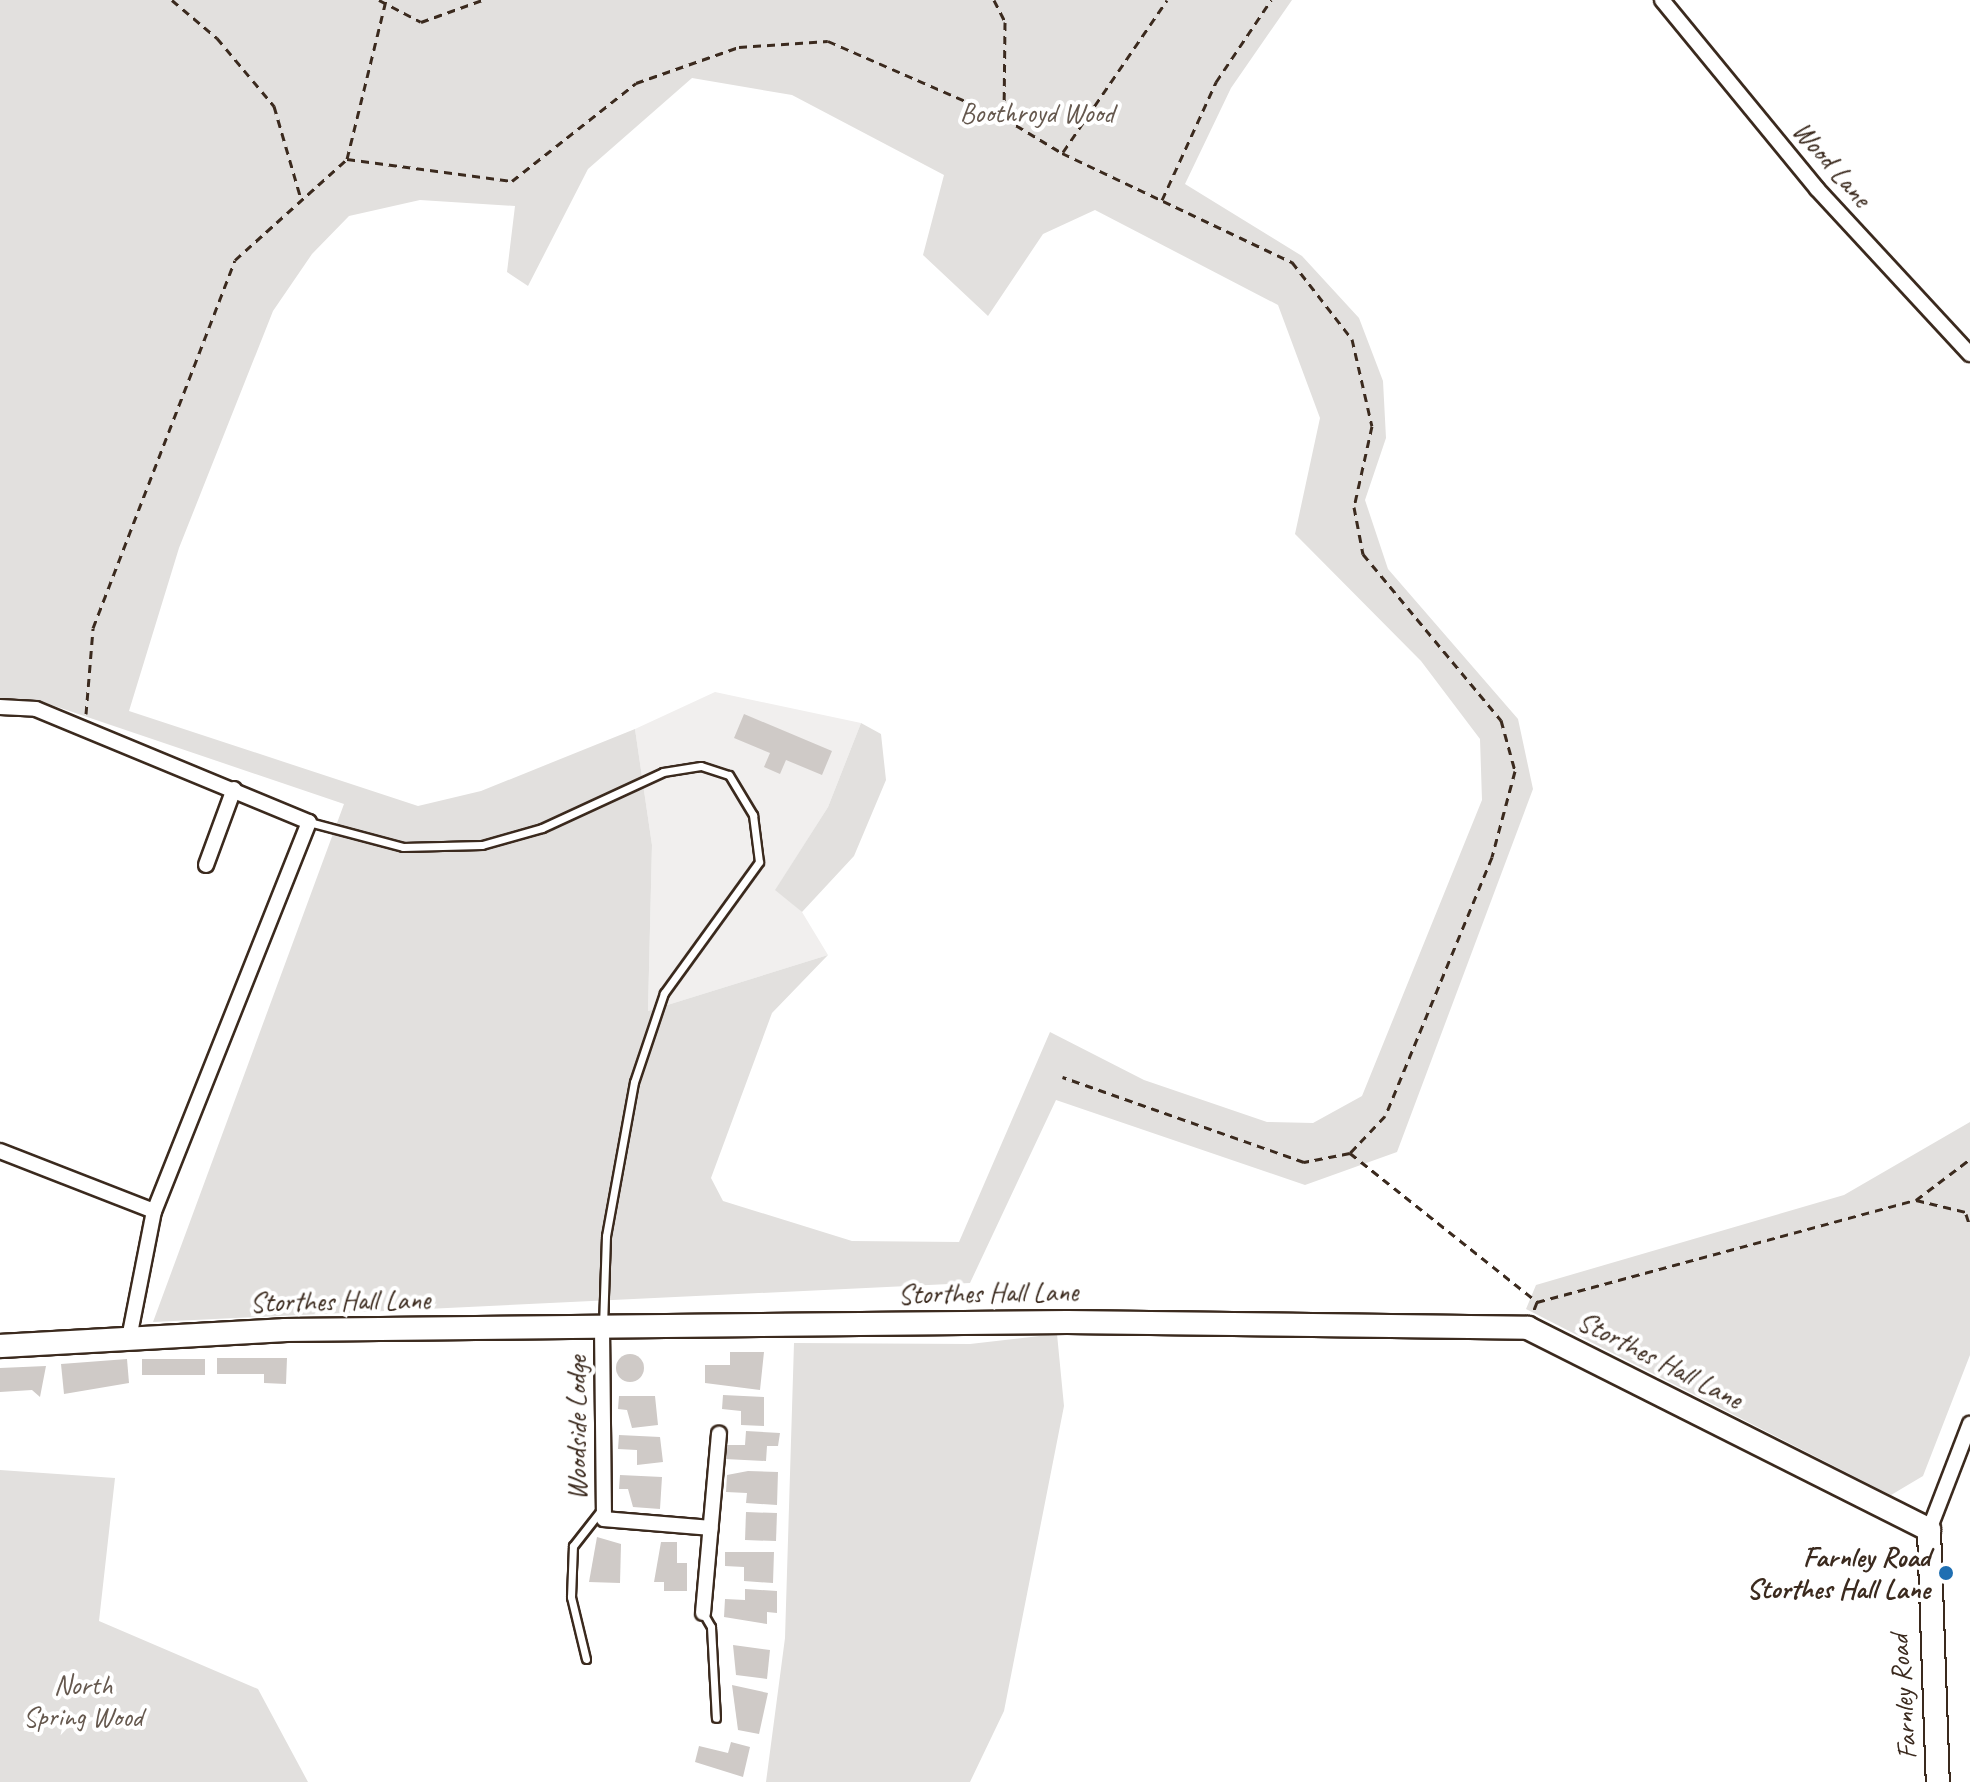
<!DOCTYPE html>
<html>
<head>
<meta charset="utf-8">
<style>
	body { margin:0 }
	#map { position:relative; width:1970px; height:1782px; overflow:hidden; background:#fff; font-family:Caveat,sans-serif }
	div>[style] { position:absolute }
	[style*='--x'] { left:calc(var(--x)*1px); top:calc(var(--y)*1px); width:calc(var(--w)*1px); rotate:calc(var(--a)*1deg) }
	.built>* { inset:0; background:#f1efee }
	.green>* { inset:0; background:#e2e0de }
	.building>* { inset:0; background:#cfcac7; transform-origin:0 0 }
	.round { border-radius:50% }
	.path>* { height:3px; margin-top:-1.5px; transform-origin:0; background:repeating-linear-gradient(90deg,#3b2a1e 0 8px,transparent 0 14px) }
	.roads { filter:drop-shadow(2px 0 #3b2a1e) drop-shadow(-2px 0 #3b2a1e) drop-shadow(0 2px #3b2a1e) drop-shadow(0 -2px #3b2a1e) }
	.lane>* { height:7px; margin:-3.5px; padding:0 3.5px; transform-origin:3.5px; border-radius:3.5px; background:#fff }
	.street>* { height:14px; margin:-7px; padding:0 7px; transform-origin:7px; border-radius:7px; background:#fff }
	.secondary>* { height:22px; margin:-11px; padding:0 11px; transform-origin:11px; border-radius:11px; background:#fff }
	.dots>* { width:22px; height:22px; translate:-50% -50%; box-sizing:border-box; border:4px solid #fff; border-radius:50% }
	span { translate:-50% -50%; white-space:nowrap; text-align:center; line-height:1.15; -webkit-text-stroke:8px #fff; paint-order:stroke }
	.park-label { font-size:28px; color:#65584e }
	.street-label { font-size:28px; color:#3b2a1e }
	.poi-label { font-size:28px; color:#3b2a1e; font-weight:700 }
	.right { translate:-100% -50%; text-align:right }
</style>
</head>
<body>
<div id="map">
	<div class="built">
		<i style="clip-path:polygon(715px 692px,861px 723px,828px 807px,776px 889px,802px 912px,828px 955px,648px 1011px,652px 845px,635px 729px)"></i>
	</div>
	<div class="green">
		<i style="clip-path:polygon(evenodd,0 0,1292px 0,1231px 88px,1185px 184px,1302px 256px,1359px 318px,1383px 381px,1386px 438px,1365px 500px,1388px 569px,1518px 719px,1533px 789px,1397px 1152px,1305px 1185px,1056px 1100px,970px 1283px,153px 1322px,344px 804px,37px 700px,0 700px,0 0,692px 78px,792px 95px,944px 175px,923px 255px,988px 316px,1043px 234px,1095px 210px,1278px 305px,1320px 418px,1295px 534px,1421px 661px,1480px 739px,1482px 800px,1362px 1096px,1313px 1123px,1267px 1122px,1144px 1080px,1050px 1032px,959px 1242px,852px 1241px,723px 1201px,711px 1178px,772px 1013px,828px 955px,648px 1011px,652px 845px,635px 729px,481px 791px,418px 806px,129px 711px,179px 548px,273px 311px,312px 254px,349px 216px,420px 200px,515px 206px,507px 272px,528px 286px,588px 169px,692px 78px)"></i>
		<i style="clip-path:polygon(861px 723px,881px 734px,886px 780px,854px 856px,802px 912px,775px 890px,828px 807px)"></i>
		<i style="clip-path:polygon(1970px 1122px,1970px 1355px,1923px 1476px,1891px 1495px,1526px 1309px,1536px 1285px,1844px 1195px)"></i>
		<i style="clip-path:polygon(1057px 1334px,1064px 1406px,1004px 1711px,970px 1782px,766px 1782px,785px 1638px,794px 1343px,970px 1344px)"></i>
		<i style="clip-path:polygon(0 1470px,115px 1478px,99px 1621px,258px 1689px,308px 1782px,0 1782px)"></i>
	</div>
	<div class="building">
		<i style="clip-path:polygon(744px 714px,832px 751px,822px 775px,786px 760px,780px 774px,764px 767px,770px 753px,734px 738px)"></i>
		<i style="clip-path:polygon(730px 1352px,764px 1352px,760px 1390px,705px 1383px,705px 1365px,730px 1365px)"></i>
		<i class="round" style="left:616px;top:1354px;width:28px;height:28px"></i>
		<i style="clip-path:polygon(217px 1358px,287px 1358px,286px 1384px,264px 1383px,264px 1374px,217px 1374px)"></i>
		<i style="clip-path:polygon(127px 1359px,129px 1383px,64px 1394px,61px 1364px)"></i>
		<i style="left:205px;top:1359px;width:16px;height:63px;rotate:90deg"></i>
		<i style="clip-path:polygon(46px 1366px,40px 1397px,32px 1390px,0 1392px,0 1368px)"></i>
		<i style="clip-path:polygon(723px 1395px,764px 1397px,764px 1426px,741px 1425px,741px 1411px,722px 1409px)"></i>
		<i style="clip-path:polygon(619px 1396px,655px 1396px,658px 1425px,632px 1428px,627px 1410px,618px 1409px)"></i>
		<i style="clip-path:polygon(746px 1431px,780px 1433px,778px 1446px,767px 1446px,766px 1461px,725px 1459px,726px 1445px,745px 1445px)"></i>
		<i style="clip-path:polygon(619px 1435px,660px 1437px,663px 1462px,637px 1465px,637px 1450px,618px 1449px)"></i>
		<i style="clip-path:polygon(748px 1471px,778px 1472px,777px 1505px,746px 1503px,747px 1493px,726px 1492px,727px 1475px)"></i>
		<i style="clip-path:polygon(620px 1475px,662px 1477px,660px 1509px,633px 1507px,628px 1489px,619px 1489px)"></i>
		<i style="left:746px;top:1512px;width:31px;height:28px;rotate:2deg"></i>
		<i style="clip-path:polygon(597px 1537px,621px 1544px,620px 1583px,589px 1582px)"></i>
		<i style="clip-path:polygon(661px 1542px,677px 1542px,677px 1563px,687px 1563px,687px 1591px,664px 1591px,664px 1582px,654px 1582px)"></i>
		<i style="clip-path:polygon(725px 1552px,774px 1552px,773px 1583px,744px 1581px,744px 1567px,725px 1566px)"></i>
		<i style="clip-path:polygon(745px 1589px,777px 1591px,777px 1613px,767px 1612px,767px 1624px,724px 1617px,725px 1599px,745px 1600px)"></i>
		<i style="clip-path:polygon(733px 1645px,770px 1650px,767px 1679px,736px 1675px)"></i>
		<i style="clip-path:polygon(732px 1685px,768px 1693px,759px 1734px,738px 1730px)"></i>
		<i style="clip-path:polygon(731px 1742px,750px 1747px,743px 1777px,695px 1762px,699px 1746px,728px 1753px)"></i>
	</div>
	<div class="path">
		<i style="--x:172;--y:0;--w:59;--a:40.2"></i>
		<i style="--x:217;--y:38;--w:89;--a:50"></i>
		<i style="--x:274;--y:106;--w:97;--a:73.8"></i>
		<i style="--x:379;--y:0;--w:47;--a:27.6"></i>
		<i style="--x:421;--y:22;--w:65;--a:-19.8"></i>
		<i style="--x:994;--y:0;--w:25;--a:63"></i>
		<i style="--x:1005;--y:22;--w:96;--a:90.6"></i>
		<i style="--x:1063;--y:152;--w:184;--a:-55.6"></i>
		<i style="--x:347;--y:159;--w:166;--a:7.6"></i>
		<i style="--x:512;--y:181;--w:158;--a:-38.3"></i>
		<i style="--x:636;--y:83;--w:109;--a:-19.3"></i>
		<i style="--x:739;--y:47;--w:89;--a:-3.9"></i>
		<i style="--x:828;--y:41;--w:192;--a:23.6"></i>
		<i style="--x:1004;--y:118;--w:68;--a:31.1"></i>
		<i style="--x:1062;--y:153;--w:255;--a:25.4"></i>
		<i style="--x:1292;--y:262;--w:98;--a:52.1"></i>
		<i style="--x:1352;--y:339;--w:89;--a:77.1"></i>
		<i style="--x:1372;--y:426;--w:83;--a:102.5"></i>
		<i style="--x:1354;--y:507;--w:48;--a:79.2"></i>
		<i style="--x:1363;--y:554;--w:216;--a:50.3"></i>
		<i style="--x:1501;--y:720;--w:53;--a:74.6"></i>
		<i style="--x:1515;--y:771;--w:89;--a:105"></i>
		<i style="--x:1492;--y:857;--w:280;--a:112.4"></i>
		<i style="--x:1385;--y:1116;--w:51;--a:133.4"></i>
		<i style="--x:1350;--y:1153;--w:47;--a:168.9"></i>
		<i style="--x:1304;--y:1162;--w:256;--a:-160.6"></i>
		<i style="--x:1162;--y:200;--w:130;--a:-65.4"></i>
		<i style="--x:1216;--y:82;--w:99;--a:-56.1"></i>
		<i style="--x:86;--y:714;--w:86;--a:-85.3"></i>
		<i style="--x:93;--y:628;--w:394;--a:-68.9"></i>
		<i style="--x:235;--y:260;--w:151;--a:-42"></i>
		<i style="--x:347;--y:159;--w:164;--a:-76.2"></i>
		<i style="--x:1350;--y:1153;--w:239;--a:38.5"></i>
		<i style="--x:1537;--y:1302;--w:9;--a:111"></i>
		<i style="--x:1916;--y:1200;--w:68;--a:-37.2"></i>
		<i style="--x:1966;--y:1214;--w:13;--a:72"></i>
		<i style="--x:1537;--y:1302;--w:392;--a:-15.1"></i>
		<i style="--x:1916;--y:1200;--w:56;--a:13.5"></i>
	</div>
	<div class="roads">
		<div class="lane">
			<i style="--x:309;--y:822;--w:97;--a:14.9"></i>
			<i style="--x:403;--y:847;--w:79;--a:-1.5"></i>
			<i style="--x:482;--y:845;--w:62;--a:-15.8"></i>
			<i style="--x:542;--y:828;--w:133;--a:-24.8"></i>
			<i style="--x:663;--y:772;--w:38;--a:-9"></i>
			<i style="--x:701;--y:766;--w:29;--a:18"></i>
			<i style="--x:729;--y:775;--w:47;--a:59"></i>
			<i style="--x:753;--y:815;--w:47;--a:82.7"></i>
			<i style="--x:759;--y:862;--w:162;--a:125.9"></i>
			<i style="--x:664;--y:993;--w:94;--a:108.6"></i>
			<i style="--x:634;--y:1082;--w:157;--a:100.3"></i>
			<i style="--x:606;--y:1236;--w:89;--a:91.9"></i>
			<i style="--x:703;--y:1613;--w:16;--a:60"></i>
			<i style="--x:711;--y:1627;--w:91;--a:86.9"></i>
			<i style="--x:586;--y:1659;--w:64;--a:-103.6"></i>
			<i style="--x:571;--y:1597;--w:51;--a:-87.8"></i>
			<i style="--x:573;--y:1546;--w:47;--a:-51.9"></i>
		</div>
		<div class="street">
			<i style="--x:1662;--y:0;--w:244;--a:50.6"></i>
			<i style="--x:1817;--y:189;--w:225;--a:47.2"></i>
			<i style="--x:0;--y:707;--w:36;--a:3"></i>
			<i style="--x:36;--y:709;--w:295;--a:22.5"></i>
			<i style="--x:309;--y:822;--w:419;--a:111.7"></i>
			<i style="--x:154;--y:1211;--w:130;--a:101.1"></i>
			<i style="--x:206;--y:865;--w:81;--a:-69.8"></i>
			<i style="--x:0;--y:1151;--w:165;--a:21.3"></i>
			<i style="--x:602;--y:1327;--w:192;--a:89.4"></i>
			<i style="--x:604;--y:1519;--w:107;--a:4.8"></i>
			<i style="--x:1929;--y:1530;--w:114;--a:-68.9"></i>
			<i style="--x:703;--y:1613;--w:180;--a:-84.9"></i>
		</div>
		<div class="secondary">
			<i style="--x:0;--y:1346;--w:285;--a:-3.2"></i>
			<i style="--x:285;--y:1330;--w:782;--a:-0.59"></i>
			<i style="--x:1067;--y:1322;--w:461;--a:0.7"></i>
			<i style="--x:1528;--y:1328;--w:449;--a:26.7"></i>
			<i style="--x:1929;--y:1530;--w:252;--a:88"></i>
		</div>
	</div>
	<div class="dots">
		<i style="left:1946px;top:1573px;background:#1f6fb2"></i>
	</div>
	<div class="park-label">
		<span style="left:1037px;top:113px">Boothroyd Wood</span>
		<span style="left:83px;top:1701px">North<br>Spring Wood</span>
	</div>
	<div class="street-label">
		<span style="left:1832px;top:164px;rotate:49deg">Wood Lane</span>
		<span style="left:988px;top:1293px;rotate:-1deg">Storthes Hall Lane</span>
		<span style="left:340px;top:1301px;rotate:-1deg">Storthes Hall Lane</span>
		<span style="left:1660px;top:1360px;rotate:27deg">Storthes Hall Lane</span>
		<span style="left:577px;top:1428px;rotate:-90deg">Woodside Lodge</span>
		<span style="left:1903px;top:1697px;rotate:-94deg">Farnley Road</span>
	</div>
	<div class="poi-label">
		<span class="right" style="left:1930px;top:1573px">Farnley Road<br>Storthes Hall Lane</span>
	</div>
</div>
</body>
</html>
